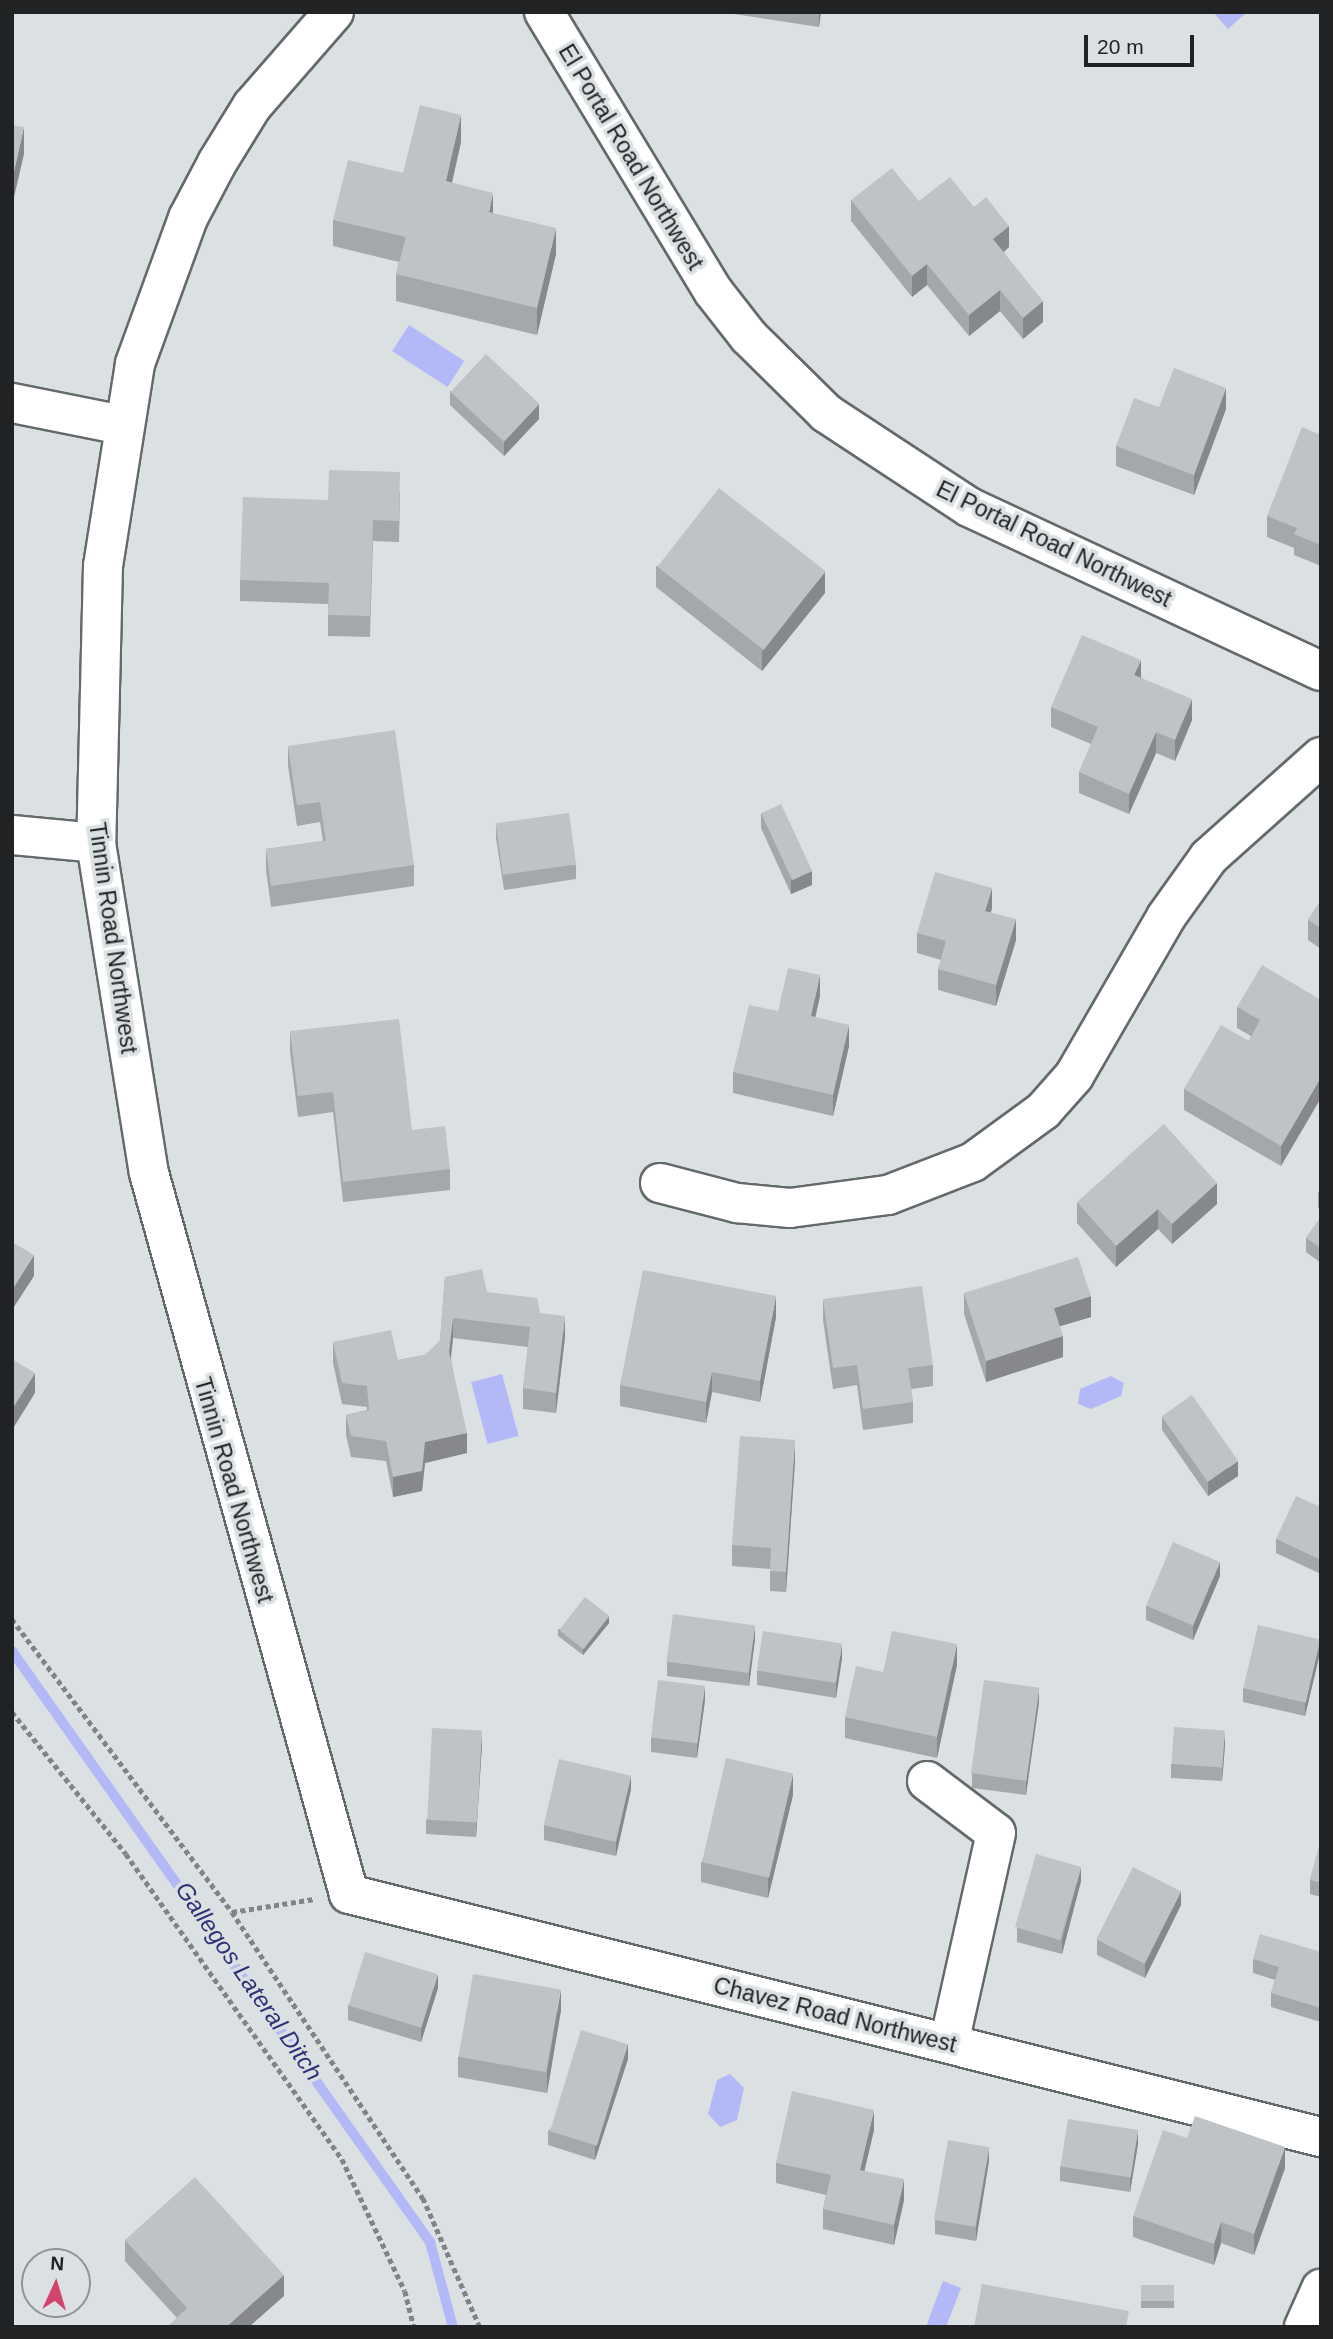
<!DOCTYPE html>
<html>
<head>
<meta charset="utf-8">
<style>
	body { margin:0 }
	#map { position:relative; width:1333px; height:2339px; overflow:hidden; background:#dbe0e3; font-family:Arial,sans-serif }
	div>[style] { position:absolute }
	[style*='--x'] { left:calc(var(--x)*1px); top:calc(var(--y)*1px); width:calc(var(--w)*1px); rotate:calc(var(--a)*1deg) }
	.water>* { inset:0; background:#b3b9f7; transform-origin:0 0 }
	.stream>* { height:10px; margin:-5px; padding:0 5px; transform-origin:5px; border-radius:5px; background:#b3b9f7 }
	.path>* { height:4.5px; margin-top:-2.25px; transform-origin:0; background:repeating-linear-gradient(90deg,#818486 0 5px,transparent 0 8.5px) }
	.roads { filter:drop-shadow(2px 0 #64696b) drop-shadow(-2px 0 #64696b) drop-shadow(0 2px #64696b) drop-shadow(0 -2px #64696b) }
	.minor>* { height:38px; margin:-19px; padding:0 19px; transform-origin:19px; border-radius:19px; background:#fff }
	.wall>* { inset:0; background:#a4a8ab; transform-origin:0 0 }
	.shaded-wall>* { inset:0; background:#86888b }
	.building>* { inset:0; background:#bfc3c7; transform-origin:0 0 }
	span { translate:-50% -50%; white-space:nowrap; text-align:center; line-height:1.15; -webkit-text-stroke:7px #dbe0e3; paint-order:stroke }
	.street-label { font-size:23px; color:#202223 }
	.water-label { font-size:24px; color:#323076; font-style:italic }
	.frame { position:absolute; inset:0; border:14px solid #202223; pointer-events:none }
	.north { position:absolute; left:21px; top:2248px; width:70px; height:70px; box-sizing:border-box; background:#dbe0e3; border:2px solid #909496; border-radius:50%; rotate:4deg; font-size:19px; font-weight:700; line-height:28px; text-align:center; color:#202223 }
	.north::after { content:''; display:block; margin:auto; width:24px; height:32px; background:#d3446c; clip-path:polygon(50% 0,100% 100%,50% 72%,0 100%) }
	.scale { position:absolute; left:1084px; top:35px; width:110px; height:32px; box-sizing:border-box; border:4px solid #202223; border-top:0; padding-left:9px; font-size:21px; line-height:24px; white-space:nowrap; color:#202223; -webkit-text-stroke:5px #dbe0e3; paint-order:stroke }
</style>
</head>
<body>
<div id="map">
	<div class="water">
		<i style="clip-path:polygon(1213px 12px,1247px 12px,1228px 29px)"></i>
		<i style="left:409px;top:325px;width:66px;height:31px;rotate:33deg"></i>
		<i style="left:502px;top:1374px;width:64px;height:32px;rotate:75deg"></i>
		<i style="clip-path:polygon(1111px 1376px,1124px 1383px,1121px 1396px,1091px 1409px,1078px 1404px,1080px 1389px)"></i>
		<i style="clip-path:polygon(730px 2074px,744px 2088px,737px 2120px,720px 2127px,708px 2114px,717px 2080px)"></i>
		<i style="clip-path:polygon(943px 2281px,961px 2288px,946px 2327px,926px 2327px)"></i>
	</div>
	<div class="stream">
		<i style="--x:12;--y:1651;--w:724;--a:54.73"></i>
		<i style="--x:430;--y:2242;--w:88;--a:74.9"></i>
	</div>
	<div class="path">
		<i style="--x:12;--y:1619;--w:366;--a:53.1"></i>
		<i style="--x:232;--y:1912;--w:344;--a:56.3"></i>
		<i style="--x:423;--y:2198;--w:141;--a:66.2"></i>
		<i style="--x:12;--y:1712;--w:182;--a:51.2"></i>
		<i style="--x:126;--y:1854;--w:374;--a:54.7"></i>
		<i style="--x:342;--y:2159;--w:146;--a:64.5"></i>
		<i style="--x:405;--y:2291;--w:37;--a:76"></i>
		<i style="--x:232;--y:1912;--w:83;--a:-9"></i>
	</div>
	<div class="roads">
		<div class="minor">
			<i style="--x:334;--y:12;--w:125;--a:131.1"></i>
			<i style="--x:252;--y:106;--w:67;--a:121.6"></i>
			<i style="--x:217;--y:163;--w:62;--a:117.8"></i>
			<i style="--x:188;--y:218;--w:155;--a:110"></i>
			<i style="--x:135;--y:364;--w:205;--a:99"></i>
			<i style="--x:103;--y:566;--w:277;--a:91.4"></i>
			<i style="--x:96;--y:843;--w:334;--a:80.9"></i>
			<i style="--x:149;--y:1173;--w:748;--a:74.5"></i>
			<i style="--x:349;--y:1894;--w:1002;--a:14.04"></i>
			<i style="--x:544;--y:12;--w:326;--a:58.8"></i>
			<i style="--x:713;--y:291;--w:58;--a:52"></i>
			<i style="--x:749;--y:337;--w:108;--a:44.6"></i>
			<i style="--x:826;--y:413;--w:171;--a:33.3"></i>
			<i style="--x:969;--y:507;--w:388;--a:25"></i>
			<i style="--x:12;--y:403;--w:112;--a:11.3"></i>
			<i style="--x:12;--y:835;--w:84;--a:5.4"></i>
			<i style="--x:660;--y:1183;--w:80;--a:14.6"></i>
			<i style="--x:737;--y:1203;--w:53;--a:5.4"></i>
			<i style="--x:790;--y:1208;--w:99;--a:-7.6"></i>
			<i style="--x:888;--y:1195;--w:91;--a:-21.2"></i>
			<i style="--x:973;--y:1162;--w:87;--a:-36.1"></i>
			<i style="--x:1043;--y:1111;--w:47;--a:-48.5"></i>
			<i style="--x:1074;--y:1076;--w:184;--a:-59.9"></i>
			<i style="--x:1166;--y:917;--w:74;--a:-54.4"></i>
			<i style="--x:1209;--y:857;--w:150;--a:-41.8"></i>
			<i style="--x:927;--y:1781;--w:86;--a:37"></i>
			<i style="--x:996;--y:1833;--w:216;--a:102.6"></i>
			<i style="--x:1304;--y:2327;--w:42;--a:-65.9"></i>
		</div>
	</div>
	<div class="wall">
		<i style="clip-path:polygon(721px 12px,821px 12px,819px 27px)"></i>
		<i style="clip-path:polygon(461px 142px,452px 183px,493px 213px,556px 254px,537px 335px,396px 301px,396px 274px,399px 262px,333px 246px,333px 220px,403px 173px)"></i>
		<i style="clip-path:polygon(851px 200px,919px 201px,974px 207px,1009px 247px,1004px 252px,1043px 322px,1023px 339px,1000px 311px,969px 336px,927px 285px,912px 297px,851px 221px)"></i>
		<i style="clip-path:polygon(450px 391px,539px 419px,504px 456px,450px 405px)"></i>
		<i style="clip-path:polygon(1159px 407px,1226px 409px,1194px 495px,1116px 466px,1116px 446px)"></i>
		<i style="clip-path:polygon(1321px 435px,1321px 566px,1294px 555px,1294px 548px,1267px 537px,1267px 516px)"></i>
		<i style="clip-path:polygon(400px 493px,399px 542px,373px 541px,370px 637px,328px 636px,328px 604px,240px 601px,240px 580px,328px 500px)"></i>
		<i style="clip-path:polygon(656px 566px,825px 593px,762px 671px,656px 587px)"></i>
		<i style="clip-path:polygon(1141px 677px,1192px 720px,1175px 761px,1156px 753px,1129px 814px,1079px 793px,1079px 772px,1091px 744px,1051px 727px,1051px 707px)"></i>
		<i style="clip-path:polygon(288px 746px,414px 865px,414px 886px,271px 907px,266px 870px,266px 849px,323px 841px,320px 822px,297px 826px,288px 766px)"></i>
		<i style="clip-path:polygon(761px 813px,812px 885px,791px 894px,761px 828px)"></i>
		<i style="clip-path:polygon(496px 824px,576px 865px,576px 879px,504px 890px,496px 838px)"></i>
		<i style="clip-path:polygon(1321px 900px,1321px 949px,1308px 940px,1308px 920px)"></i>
		<i style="clip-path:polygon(992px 908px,991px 912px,1016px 940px,996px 1006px,938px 990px,938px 969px,941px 960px,917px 953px,917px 933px)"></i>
		<i style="clip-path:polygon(820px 996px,815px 1017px,849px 1046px,833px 1116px,733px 1093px,733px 1072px,778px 1011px)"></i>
		<i style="clip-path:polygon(1321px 1000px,1281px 1166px,1184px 1110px,1184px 1089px,1249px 1041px,1251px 1036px,1237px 1028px,1237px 1007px)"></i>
		<i style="clip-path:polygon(290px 1031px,412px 1130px,450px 1169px,450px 1190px,343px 1202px,333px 1112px,298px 1117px,290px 1051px)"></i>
		<i style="clip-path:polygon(1321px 1189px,1321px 1209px,1318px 1208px,1318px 1193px)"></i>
		<i style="clip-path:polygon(1077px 1202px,1217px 1204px,1172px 1244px,1158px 1229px,1116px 1267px,1077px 1223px)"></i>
		<i style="clip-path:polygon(1321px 1217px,1321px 1263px,1306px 1252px,1306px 1238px)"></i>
		<i style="clip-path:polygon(445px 1277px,487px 1292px,540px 1313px,565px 1337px,556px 1413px,523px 1409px,523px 1388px,528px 1347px,453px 1338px,451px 1359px,467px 1453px,425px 1463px,422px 1491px,393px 1497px,386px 1461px,351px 1457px,346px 1435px,346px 1415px,367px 1410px,367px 1407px,342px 1404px,333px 1363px,333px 1342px,398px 1360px,425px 1355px,440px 1341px)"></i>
		<i style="clip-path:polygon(964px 1293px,1091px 1317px,1060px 1326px,1063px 1357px,986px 1382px,964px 1314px)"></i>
		<i style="clip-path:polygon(823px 1299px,933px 1365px,933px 1386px,911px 1389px,913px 1402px,913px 1423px,863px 1430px,857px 1385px,833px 1389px,823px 1320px)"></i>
		<i style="clip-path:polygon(776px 1317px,760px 1402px,712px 1392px,706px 1423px,620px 1406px,620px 1385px)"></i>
		<i style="clip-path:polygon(1162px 1416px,1238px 1476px,1208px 1496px,1162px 1430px)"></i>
		<i style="clip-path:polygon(795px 1461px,786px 1592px,770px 1591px,770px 1569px,732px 1566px,732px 1545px)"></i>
		<i style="clip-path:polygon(1321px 1507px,1321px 1574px,1276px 1553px,1276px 1539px)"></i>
		<i style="clip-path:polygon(1220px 1576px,1193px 1640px,1146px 1620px,1146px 1606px)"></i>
		<i style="clip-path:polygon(609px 1623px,583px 1655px,558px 1636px,558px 1629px)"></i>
		<i style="clip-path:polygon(755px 1639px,749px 1686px,667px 1676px,667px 1662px)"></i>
		<i style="clip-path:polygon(1320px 1653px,1305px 1716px,1243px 1702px,1243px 1688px)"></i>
		<i style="clip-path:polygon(842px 1658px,836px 1698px,757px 1685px,757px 1671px)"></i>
		<i style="clip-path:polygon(957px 1665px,937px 1758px,845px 1738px,845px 1717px,883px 1672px)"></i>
		<i style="clip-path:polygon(705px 1700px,697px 1758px,651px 1752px,651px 1738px)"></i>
		<i style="clip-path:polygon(1039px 1702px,1026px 1795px,972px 1788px,972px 1773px)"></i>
		<i style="clip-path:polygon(482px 1745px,476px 1837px,426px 1834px,426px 1820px)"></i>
		<i style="clip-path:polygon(1225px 1745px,1222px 1781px,1171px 1778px,1171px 1764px)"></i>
		<i style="clip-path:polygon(631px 1789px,616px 1856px,544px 1840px,544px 1825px)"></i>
		<i style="clip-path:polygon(793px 1795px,768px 1898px,701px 1882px,701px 1862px)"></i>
		<i style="clip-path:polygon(1321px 1840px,1321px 1897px,1310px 1894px,1310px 1880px)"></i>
		<i style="clip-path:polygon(1081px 1881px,1062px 1954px,1017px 1942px,1017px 1928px)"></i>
		<i style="clip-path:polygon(1181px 1905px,1145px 1978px,1097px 1955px,1097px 1940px)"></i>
		<i style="clip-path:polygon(1321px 1952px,1321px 2022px,1271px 2007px,1271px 1993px,1275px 1980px,1253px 1973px,1253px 1959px)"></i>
		<i style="clip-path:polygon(438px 1988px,421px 2042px,348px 2020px,348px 2005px)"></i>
		<i style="clip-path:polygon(561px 2010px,547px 2093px,458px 2077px,458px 2057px)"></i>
		<i style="clip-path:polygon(628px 2059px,595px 2160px,548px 2145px,548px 2131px)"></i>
		<i style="clip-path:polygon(874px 2130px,864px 2171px,904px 2200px,894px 2245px,823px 2229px,823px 2209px,826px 2195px,776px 2183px,776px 2163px)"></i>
		<i style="clip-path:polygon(1187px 2138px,1285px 2168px,1254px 2255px,1221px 2243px,1214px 2265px,1133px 2237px,1133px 2216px)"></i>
		<i style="clip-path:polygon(1138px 2144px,1130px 2192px,1060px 2181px,1060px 2166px)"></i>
		<i style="clip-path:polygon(989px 2161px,976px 2241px,935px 2234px,935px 2220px)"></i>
		<i style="clip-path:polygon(125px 2240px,284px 2296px,177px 2318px,125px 2261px)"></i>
		<i style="left:1141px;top:2285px;width:33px;height:23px"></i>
	</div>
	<div class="shaded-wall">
		<i style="clip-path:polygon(819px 12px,821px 12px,819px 27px)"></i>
		<i style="clip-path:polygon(461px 115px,461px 142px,446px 208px,446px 181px)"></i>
		<i style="clip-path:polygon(24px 127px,24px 154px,12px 206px,12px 180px)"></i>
		<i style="clip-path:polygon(493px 193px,493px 220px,489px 212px)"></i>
		<i style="clip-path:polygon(1009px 226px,1009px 247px,993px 260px,993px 239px)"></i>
		<i style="clip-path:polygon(556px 228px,556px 254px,537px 335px,537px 308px)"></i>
		<i style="clip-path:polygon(927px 264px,927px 285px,912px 297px,912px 276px)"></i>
		<i style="clip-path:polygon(1000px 290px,1000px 311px,969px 336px,969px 315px)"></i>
		<i style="clip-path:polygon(1043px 301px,1043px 322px,1023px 339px,1023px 318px)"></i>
		<i style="clip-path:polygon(1226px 388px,1226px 409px,1194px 495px,1194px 475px)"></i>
		<i style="clip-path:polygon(539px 404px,539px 419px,504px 456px,504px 442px)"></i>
		<i style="clip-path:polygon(825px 572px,825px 593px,762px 671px,762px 651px)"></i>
		<i style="clip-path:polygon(1141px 660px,1141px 681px,1134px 675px)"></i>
		<i style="clip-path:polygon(1192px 699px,1192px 720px,1175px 761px,1175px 740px)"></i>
		<i style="clip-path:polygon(1156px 732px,1156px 753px,1129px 814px,1129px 794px)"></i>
		<i style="clip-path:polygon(812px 871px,812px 885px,791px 894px,791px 880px)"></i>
		<i style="clip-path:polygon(992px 888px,992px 908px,985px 931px,985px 911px)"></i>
		<i style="clip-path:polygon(1016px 919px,1016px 940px,996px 1006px,996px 985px)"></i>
		<i style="clip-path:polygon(820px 975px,820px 996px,811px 1036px,811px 1016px)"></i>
		<i style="clip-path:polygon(849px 1025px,849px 1046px,833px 1116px,833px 1095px)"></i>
		<i style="clip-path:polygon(1321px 1077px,1321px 1098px,1281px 1166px,1281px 1146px)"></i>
		<i style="clip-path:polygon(1217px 1183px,1217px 1204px,1172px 1244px,1172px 1224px)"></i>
		<i style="clip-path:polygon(1158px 1209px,1158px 1229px,1116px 1267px,1116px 1246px)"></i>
		<i style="clip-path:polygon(34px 1255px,34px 1276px,12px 1310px,12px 1290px)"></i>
		<i style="clip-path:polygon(776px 1296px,776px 1317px,760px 1402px,760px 1381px)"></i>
		<i style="clip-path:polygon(1091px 1296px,1091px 1317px,1054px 1328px,1054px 1308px)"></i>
		<i style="clip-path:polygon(565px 1316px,565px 1337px,556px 1413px,556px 1393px)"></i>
		<i style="clip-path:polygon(453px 1318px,453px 1338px,449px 1372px,449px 1352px)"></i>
		<i style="clip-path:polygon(1063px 1336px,1063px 1357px,986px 1382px,986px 1361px)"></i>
		<i style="clip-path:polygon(712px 1372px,712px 1392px,706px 1423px,706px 1402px)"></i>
		<i style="clip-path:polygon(35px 1373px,35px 1393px,12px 1430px,12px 1409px)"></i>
		<i style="clip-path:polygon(467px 1433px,467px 1453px,425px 1463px,422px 1491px,393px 1497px,393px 1477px,425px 1442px)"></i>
		<i style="clip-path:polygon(795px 1440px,795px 1461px,786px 1592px,786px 1572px)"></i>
		<i style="clip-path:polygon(1238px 1461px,1238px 1476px,1208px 1496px,1208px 1482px)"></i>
		<i style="clip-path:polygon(1220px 1562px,1220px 1576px,1193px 1640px,1193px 1626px)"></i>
		<i style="clip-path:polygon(609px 1616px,609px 1623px,583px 1655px,583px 1648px)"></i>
		<i style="clip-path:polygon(755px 1625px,755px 1639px,749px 1686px,749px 1672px)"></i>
		<i style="clip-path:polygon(1320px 1639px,1320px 1653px,1305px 1716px,1305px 1702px)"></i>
		<i style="clip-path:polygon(842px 1644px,842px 1658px,836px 1698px,836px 1684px)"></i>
		<i style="clip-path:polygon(957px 1644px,957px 1665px,937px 1758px,937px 1737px)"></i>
		<i style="clip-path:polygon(705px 1686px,705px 1700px,697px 1758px,697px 1744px)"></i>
		<i style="clip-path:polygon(1039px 1688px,1039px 1702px,1026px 1795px,1026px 1781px)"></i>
		<i style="clip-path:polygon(482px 1731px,482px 1745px,476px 1837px,476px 1823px)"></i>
		<i style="clip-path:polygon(1225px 1731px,1225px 1745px,1222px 1781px,1222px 1767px)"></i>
		<i style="clip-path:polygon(793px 1774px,793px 1795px,768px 1898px,768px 1877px)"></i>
		<i style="clip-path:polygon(631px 1775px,631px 1789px,616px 1856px,616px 1842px)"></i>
		<i style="clip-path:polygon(1081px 1867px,1081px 1881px,1062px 1954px,1062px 1940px)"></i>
		<i style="clip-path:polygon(1181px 1891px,1181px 1905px,1145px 1978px,1145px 1964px)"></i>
		<i style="clip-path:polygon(438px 1974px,438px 1988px,421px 2042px,421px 2028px)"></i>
		<i style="clip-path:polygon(561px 1989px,561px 2010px,547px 2093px,547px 2072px)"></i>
		<i style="clip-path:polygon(628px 2044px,628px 2059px,595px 2160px,595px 2146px)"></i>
		<i style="clip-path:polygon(874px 2110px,874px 2130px,860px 2190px,860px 2170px)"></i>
		<i style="clip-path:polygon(1138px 2130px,1138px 2144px,1130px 2192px,1130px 2178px)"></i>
		<i style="clip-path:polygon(989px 2147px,989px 2161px,976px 2241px,976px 2227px)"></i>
		<i style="clip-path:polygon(1285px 2147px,1285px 2168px,1254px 2255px,1254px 2234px)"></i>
		<i style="clip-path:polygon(904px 2179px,904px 2200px,894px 2245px,894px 2225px)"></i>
		<i style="clip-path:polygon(1221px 2222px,1221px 2243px,1214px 2265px,1214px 2244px)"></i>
		<i style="clip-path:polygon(284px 2275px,284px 2296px,249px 2327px,226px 2327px)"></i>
	</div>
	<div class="building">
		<i style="clip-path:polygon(420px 105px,461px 115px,446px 181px,493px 193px,489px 212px,556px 228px,537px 308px,396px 274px,406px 237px,333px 220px,348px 160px,403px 173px)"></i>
		<i style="clip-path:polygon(12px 125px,24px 127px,12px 180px)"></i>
		<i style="clip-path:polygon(892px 168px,919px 201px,950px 177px,974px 207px,986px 197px,1009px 226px,993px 239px,1043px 301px,1023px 318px,1000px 290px,969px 315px,927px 264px,912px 276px,851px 200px)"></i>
		<i style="left:486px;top:354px;width:73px;height:52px;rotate:43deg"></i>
		<i style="clip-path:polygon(1174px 368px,1226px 388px,1194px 475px,1116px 446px,1134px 398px,1159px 407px)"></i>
		<i style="clip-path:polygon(1302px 427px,1321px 435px,1321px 545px,1294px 534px,1297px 528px,1267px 516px)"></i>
		<i style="clip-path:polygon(329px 470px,400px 472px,399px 521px,373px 520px,370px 616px,328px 615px,329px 583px,240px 580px,243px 497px,328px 500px)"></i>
		<i style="left:719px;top:488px;width:135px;height:100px;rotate:38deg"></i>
		<i style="clip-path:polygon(1082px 635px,1141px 660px,1134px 675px,1192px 699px,1175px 740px,1156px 732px,1129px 794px,1079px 772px,1098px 727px,1051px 707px)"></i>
		<i style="clip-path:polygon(395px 730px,414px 865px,271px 886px,266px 849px,326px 841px,320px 802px,297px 805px,288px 746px)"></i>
		<i style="left:781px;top:804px;width:74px;height:22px;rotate:65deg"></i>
		<i style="left:569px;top:813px;width:52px;height:74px;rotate:82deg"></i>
		<i style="clip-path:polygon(935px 872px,992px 888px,985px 911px,1016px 919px,996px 985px,938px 969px,946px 941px,917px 933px)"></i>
		<i style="clip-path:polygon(1321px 900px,1321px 928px,1308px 920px)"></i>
		<i style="clip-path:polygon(1262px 965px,1321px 1000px,1321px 1077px,1281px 1146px,1184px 1089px,1221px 1025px,1249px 1041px,1260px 1020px,1237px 1007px)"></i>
		<i style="clip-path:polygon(788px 968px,820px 975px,811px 1016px,849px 1025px,833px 1095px,733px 1072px,749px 1005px,778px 1011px)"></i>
		<i style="clip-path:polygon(399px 1019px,412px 1130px,445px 1126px,450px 1169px,343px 1182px,333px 1092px,298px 1096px,290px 1031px)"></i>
		<i style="clip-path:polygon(1164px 1124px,1217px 1183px,1172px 1224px,1158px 1209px,1116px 1246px,1077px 1202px)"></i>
		<i style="clip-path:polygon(1321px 1217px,1321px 1248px,1306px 1238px)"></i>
		<i style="clip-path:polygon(12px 1242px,34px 1255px,12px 1290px)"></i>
		<i style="clip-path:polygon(1078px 1257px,1091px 1296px,1054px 1308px,1063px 1336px,986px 1361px,964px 1293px)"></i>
		<i style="clip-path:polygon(482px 1269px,487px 1292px,537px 1298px,540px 1313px,565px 1316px,556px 1393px,523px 1388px,530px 1327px,453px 1318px,449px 1352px,467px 1433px,425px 1442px,422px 1471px,393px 1477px,386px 1441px,351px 1436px,346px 1415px,369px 1410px,367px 1386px,342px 1383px,333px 1342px,391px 1330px,398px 1360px,425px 1355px,440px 1341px,445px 1277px)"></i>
		<i style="clip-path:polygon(643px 1270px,776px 1296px,760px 1381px,712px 1372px,706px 1402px,620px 1385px)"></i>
		<i style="clip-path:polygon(922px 1286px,933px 1365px,908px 1368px,913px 1402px,863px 1409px,857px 1365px,833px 1368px,823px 1299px)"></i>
		<i style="clip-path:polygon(12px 1359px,35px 1373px,12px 1409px)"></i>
		<i style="left:1192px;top:1395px;width:80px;height:37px;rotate:55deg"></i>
		<i style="clip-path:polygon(740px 1436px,795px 1440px,786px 1572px,770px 1571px,771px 1548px,732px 1545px)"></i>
		<i style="clip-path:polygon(1296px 1496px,1321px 1507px,1321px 1560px,1276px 1539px)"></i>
		<i style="left:1173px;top:1542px;width:51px;height:69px;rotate:23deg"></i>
		<i style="left:585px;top:1597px;width:31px;height:42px;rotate:38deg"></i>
		<i style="left:673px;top:1614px;width:83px;height:48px;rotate:8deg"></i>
		<i style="left:1258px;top:1625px;width:64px;height:65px;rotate:13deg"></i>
		<i style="left:763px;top:1631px;width:80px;height:40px;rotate:9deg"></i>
		<i style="clip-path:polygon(892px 1631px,957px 1644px,937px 1737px,845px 1717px,856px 1666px,883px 1672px)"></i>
		<i style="left:658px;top:1680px;width:47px;height:58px;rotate:7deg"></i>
		<i style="left:984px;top:1680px;width:56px;height:94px;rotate:8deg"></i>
		<i style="left:1174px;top:1727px;width:51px;height:37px;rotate:4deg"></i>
		<i style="left:432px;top:1728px;width:50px;height:92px;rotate:3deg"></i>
		<i style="left:726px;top:1758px;width:69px;height:107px;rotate:13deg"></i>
		<i style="left:559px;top:1759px;width:74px;height:68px;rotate:13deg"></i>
		<i style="clip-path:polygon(1321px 1840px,1321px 1883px,1310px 1880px)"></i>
		<i style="left:1036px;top:1854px;width:47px;height:76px;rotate:16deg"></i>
		<i style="left:1133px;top:1867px;width:54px;height:81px;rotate:27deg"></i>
		<i style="clip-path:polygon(1260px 1934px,1321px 1952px,1321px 2008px,1271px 1993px,1279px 1967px,1253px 1959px)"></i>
		<i style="left:365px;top:1952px;width:76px;height:56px;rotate:17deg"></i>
		<i style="left:473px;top:1974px;width:89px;height:84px;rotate:10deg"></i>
		<i style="left:581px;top:2030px;width:49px;height:106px;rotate:17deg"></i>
		<i style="clip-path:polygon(792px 2091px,874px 2110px,860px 2170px,904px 2179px,894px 2225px,823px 2209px,831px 2175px,776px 2163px)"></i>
		<i style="clip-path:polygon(1195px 2116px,1285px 2147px,1254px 2234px,1221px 2222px,1214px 2244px,1133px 2216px,1163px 2130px,1187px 2138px)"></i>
		<i style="left:1068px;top:2119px;width:71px;height:48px;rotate:9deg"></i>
		<i style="left:948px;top:2140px;width:42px;height:81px;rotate:10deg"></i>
		<i style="clip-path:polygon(195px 2177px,284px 2275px,226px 2327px,167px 2327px,187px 2308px,125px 2240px)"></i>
		<i style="clip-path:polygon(982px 2284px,1129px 2311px,1126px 2327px,974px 2327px)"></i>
		<i style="left:1141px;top:2285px;width:33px;height:16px"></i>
	</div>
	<div class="street-label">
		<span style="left:631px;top:157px;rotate:59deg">El Portal Road Northwest</span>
		<span style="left:1054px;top:544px;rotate:26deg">El Portal Road Northwest</span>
		<span style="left:113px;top:938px;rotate:82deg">Tinnin Road Northwest</span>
		<span style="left:234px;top:1490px;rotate:74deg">Tinnin Road Northwest</span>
		<span style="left:835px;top:2015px;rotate:14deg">Chavez Road Northwest</span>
	</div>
	<div class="water-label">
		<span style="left:249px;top:1981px;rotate:55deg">Gallegos Lateral Ditch</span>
	</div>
	<div class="frame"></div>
	<div class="north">N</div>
	<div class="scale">20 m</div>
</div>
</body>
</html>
